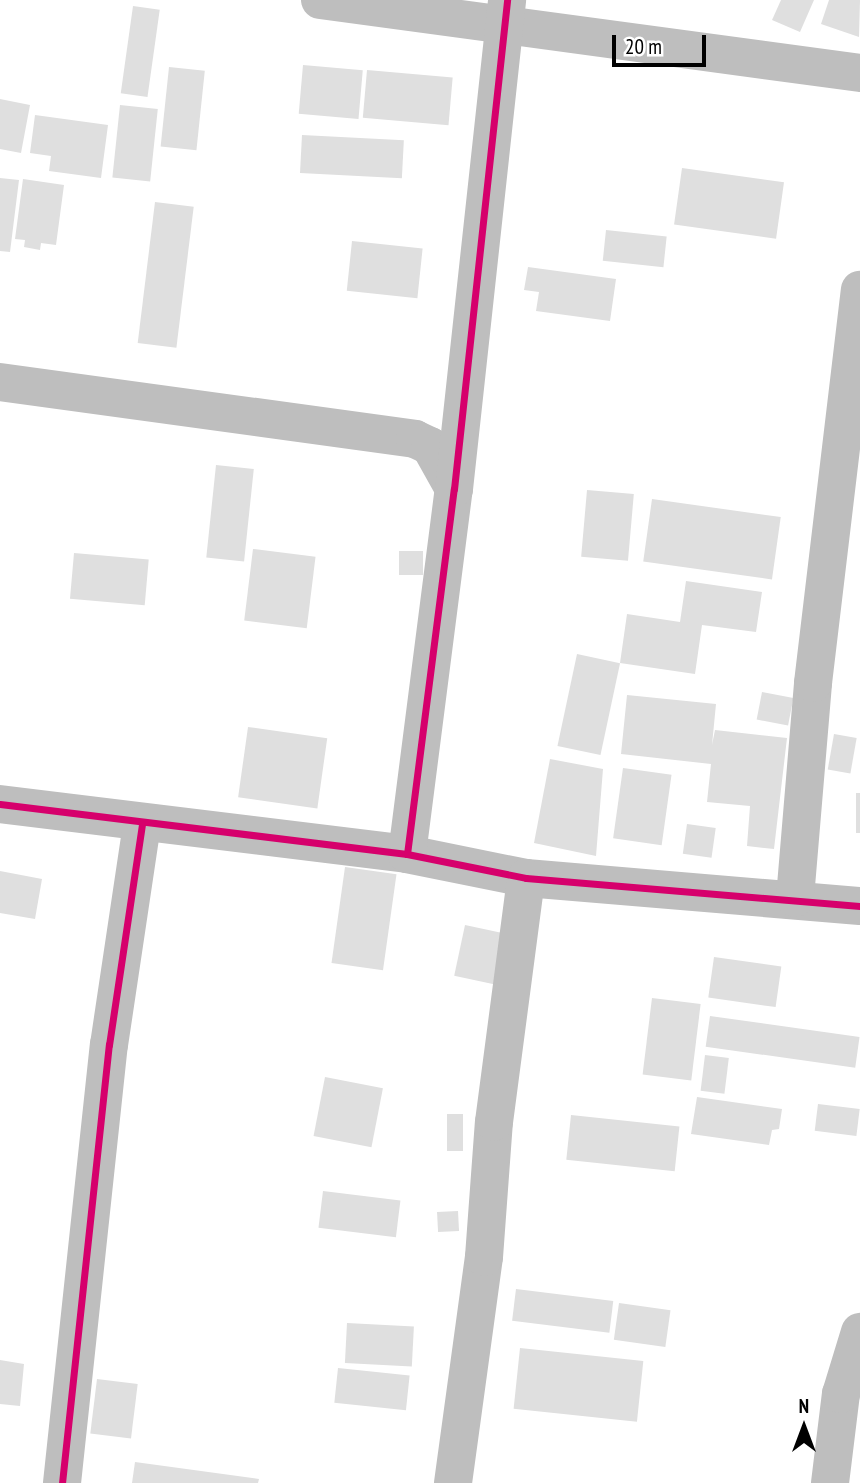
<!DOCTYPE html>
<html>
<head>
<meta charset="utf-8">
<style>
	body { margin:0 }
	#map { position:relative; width:860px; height:1483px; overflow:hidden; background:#fff; font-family:"PT Sans Narrow",sans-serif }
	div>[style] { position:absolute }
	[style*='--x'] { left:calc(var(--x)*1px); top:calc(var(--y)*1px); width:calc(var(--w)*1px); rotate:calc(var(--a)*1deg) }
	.building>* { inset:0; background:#dfdfdf; transform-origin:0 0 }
	.minor>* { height:38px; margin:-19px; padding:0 19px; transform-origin:19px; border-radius:19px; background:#bebebe }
	.cycleway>* { height:7px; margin:-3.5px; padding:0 3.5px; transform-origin:3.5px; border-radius:3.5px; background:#d6006c }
	span { translate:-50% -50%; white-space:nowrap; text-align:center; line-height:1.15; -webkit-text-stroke:6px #fff; paint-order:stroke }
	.north { position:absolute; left:769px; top:1392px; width:70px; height:70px; -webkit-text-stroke:5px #fff; paint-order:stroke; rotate:0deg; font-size:19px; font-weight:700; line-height:28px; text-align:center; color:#000 }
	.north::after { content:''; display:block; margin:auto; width:24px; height:32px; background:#000; clip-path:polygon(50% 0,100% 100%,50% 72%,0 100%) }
	.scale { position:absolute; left:612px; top:35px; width:94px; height:32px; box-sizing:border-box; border:4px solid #000; border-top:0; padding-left:9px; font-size:21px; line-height:24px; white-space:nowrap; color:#000; -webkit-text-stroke:5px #fff; paint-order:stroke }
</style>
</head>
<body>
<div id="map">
	<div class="building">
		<i style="clip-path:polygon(781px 0,814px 0,800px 32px,772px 20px)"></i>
		<i style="clip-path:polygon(829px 0,860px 0,859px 37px,821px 24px)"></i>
		<i style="left:133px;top:6px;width:27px;height:88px;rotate:8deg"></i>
		<i style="left:303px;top:65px;width:60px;height:49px;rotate:5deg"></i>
		<i style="left:169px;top:67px;width:36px;height:80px;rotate:6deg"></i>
		<i style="left:367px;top:70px;width:86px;height:48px;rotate:5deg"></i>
		<i style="clip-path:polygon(0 99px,30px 105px,21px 153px,0 149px)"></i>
		<i style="left:120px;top:105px;width:38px;height:73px;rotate:6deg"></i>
		<i style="clip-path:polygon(35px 115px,108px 125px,101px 178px,49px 171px,51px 156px,30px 153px)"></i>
		<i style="left:302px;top:135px;width:102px;height:38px;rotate:3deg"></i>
		<i style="left:682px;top:168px;width:103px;height:57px;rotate:8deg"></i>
		<i style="clip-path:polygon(0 178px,19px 180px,10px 252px,0 251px)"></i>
		<i style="clip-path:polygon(23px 179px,64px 185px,56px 245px,41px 243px,40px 250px,24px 247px,25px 240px,15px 239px)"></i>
		<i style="left:155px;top:202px;width:39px;height:142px;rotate:7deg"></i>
		<i style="left:606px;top:230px;width:61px;height:31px;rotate:6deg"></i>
		<i style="left:352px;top:241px;width:71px;height:50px;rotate:6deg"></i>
		<i style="clip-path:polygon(528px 267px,616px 279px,610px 321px,536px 311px,539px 292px,524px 290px)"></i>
		<i style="left:216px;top:465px;width:38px;height:93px;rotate:6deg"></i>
		<i style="left:587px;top:490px;width:47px;height:67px;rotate:5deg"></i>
		<i style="left:652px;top:499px;width:130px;height:63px;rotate:8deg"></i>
		<i style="left:253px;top:549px;width:63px;height:72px;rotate:7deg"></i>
		<i style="left:399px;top:551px;width:24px;height:24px"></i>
		<i style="left:74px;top:553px;width:75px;height:46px;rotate:5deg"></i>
		<i style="clip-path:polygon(686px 581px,762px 592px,756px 632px,702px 625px,695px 674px,620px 663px,627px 614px,680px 622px)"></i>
		<i style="left:577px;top:654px;width:44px;height:94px;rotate:12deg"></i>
		<i style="left:762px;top:692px;width:32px;height:28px;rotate:11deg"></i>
		<i style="clip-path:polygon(627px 695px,716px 704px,712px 745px,715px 730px,787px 738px,774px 849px,747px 846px,750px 806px,707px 802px,711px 764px,621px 754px)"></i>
		<i style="left:248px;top:727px;width:80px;height:71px;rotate:8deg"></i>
		<i style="left:834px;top:734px;width:23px;height:36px;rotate:10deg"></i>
		<i style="clip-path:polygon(550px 759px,603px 769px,596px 856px,534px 843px)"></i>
		<i style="left:623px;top:768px;width:49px;height:71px;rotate:8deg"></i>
		<i style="left:856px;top:793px;width:4px;height:40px"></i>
		<i style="left:687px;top:824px;width:29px;height:30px;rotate:8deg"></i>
		<i style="left:345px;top:867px;width:52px;height:97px;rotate:8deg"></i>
		<i style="clip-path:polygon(0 871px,42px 879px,35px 919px,0 913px)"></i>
		<i style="left:465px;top:925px;width:43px;height:52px;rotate:12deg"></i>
		<i style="left:714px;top:957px;width:68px;height:41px;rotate:8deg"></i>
		<i style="left:652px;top:998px;width:49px;height:77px;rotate:7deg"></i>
		<i style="left:710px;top:1016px;width:151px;height:31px;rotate:8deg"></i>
		<i style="left:705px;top:1055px;width:24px;height:36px;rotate:7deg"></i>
		<i style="left:325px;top:1077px;width:59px;height:60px;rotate:11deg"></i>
		<i style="clip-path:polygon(697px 1097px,782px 1109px,779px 1129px,772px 1130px,769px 1145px,691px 1134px)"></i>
		<i style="left:818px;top:1104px;width:42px;height:27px;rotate:7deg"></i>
		<i style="left:447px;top:1114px;width:16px;height:37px"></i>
		<i style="left:571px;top:1115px;width:109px;height:45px;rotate:6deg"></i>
		<i style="left:323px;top:1191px;width:78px;height:37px;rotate:7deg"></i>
		<i style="left:458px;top:1211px;width:20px;height:21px;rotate:87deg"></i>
		<i style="left:516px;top:1289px;width:98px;height:32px;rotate:7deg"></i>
		<i style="left:619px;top:1303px;width:52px;height:37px;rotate:8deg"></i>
		<i style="left:347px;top:1323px;width:67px;height:40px;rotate:3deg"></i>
		<i style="left:520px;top:1348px;width:124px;height:61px;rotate:6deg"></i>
		<i style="clip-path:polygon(0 1360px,24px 1364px,20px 1406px,0 1404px)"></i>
		<i style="left:338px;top:1368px;width:72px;height:35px;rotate:6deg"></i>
		<i style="left:97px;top:1379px;width:41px;height:55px;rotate:7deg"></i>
		<i style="clip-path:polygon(135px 1462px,259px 1479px,258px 1483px,132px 1483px)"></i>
	</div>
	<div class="minor">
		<i style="--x:320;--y:0;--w:545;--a:7.7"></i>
		<i style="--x:0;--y:382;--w:419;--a:7.8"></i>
		<i style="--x:415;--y:439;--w:17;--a:25"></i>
		<i style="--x:430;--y:446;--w:49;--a:60.8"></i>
		<i style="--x:0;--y:804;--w:410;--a:7"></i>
		<i style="--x:407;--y:854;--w:121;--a:11.4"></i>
		<i style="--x:526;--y:878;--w:335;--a:4.8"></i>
		<i style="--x:407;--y:854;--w:368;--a:-82.7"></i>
		<i style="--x:454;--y:489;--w:492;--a:-83.8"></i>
		<i style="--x:795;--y:898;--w:216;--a:-85.2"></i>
		<i style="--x:813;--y:683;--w:396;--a:-83.2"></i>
		<i style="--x:62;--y:1483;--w:441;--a:-83.9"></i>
		<i style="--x:109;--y:1045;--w:223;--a:-81.5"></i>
		<i style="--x:453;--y:1483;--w:228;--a:-82.2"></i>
		<i style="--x:484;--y:1257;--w:135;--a:-85.8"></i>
		<i style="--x:494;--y:1122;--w:246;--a:-82.5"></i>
		<i style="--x:830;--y:1483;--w:90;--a:-83"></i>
		<i style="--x:841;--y:1394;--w:65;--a:-73"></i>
	</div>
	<div class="cycleway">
		<i style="--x:0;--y:804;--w:410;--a:7"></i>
		<i style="--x:407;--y:854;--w:121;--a:11.4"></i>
		<i style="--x:526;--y:878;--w:335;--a:4.8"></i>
		<i style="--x:407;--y:854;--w:368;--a:-82.7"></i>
		<i style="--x:454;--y:489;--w:492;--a:-83.8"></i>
		<i style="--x:62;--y:1483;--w:441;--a:-83.9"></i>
		<i style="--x:109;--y:1045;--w:223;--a:-81.5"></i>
	</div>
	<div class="north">N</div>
	<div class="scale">20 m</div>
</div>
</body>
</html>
